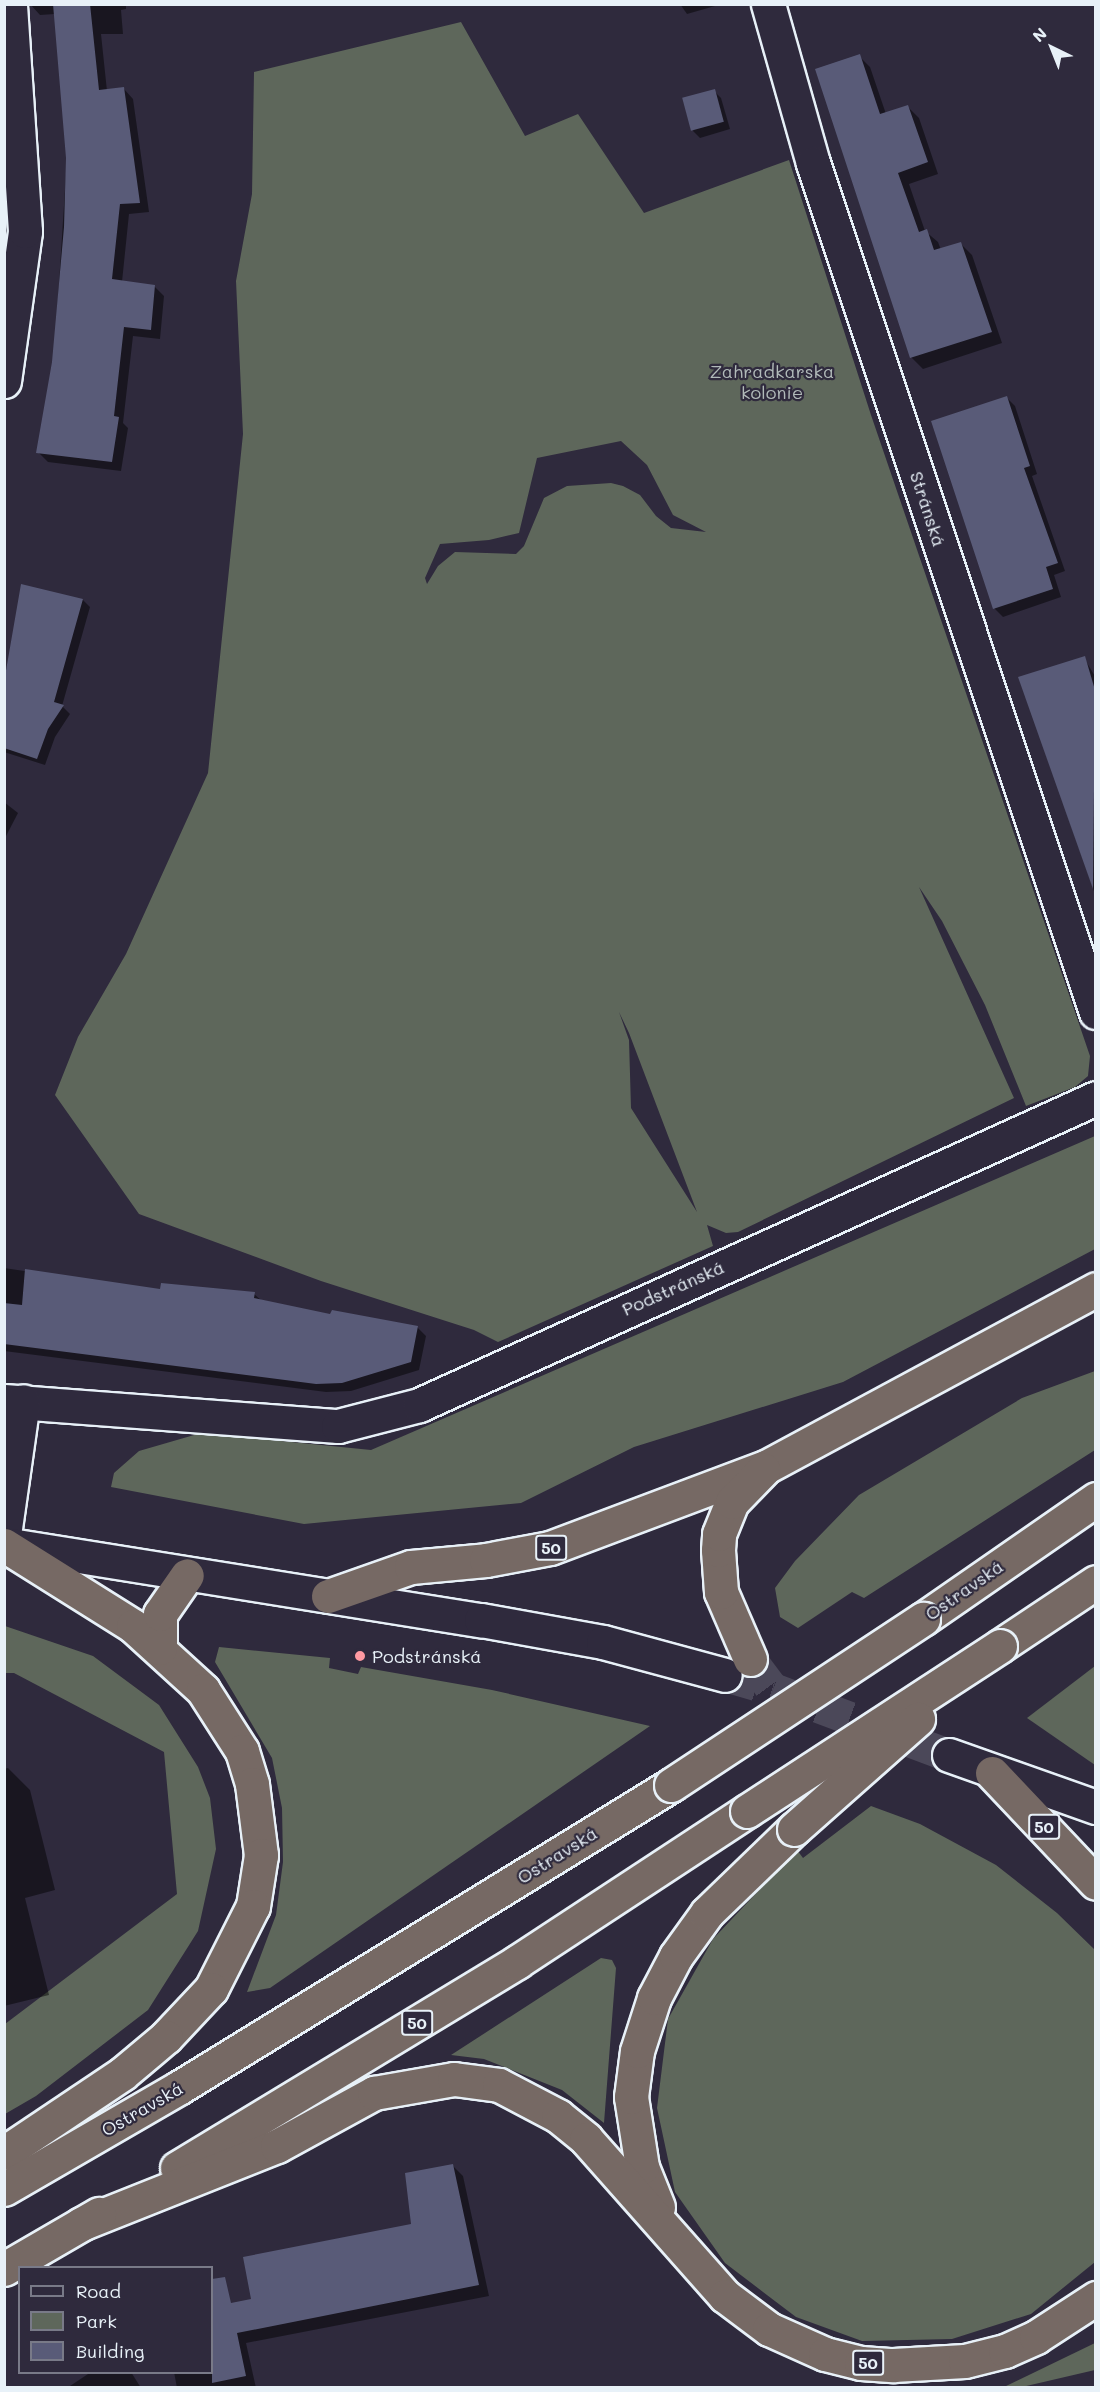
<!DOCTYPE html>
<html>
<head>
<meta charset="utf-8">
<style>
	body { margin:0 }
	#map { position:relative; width:1100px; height:2392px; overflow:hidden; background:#2f2a3d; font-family:Mali,sans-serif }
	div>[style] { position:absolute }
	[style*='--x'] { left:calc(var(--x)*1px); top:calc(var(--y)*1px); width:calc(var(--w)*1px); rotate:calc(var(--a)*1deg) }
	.green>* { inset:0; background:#5e675b }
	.shadow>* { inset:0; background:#0007 }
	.building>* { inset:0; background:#595b78; transform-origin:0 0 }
	.secondary-tunnel>* { height:33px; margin-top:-16.5px; transform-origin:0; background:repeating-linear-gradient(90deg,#4b4859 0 33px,transparent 0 49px) }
	.trunk-tunnel>* { height:33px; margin-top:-16.5px; transform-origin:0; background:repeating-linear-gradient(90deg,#4b4859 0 33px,transparent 0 49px) }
	.roads { filter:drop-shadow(2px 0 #e8f1f8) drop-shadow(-2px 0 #e8f1f8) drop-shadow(0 2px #e8f1f8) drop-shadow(0 -2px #e8f1f8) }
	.minor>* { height:33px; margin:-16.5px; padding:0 16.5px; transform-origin:16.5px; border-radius:16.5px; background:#2f2a3d }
	.secondary>* { height:33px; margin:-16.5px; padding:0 16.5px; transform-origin:16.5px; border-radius:16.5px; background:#2f2a3d }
	.trunk>* { height:33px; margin:-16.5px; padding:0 16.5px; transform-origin:16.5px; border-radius:16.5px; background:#766964 }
	.bridges { filter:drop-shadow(2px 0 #e8f1f8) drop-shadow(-2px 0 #e8f1f8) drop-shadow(0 2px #e8f1f8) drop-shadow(0 -2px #e8f1f8) }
	.trunk-bridge>* { height:33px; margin:-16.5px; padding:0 16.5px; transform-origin:16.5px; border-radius:16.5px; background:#766964 }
	.dots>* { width:16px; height:16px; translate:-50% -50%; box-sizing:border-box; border:3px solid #2f2a3d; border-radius:50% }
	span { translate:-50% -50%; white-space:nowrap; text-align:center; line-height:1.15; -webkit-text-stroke:4.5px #2f2a3d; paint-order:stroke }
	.shield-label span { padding:2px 4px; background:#2f2a3d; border:2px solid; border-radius:4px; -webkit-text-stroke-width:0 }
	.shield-label { font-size:16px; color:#e8f1f8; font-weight:700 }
	.park-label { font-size:18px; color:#b1bab9 }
	.street-label { font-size:18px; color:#e8f1f8 }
	.poi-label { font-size:18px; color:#e8f1f8 }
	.left { translate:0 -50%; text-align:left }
	.frame { position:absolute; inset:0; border:6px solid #e8f1f8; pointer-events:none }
	.legend { position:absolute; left:18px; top:2266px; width:195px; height:108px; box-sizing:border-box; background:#2f2a3d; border:2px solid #797a88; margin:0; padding:8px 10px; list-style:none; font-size:18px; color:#e8f1f8 }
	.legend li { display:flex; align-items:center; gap:12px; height:30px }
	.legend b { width:30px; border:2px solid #797a88 }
	.north { position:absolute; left:1022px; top:18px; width:60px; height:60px; -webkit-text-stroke:4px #2f2a3d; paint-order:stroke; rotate:317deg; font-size:16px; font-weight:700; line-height:24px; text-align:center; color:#e8f1f8 }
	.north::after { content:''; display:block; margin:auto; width:21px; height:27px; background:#e8f1f8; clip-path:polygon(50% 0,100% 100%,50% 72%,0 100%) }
</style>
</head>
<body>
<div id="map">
	<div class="green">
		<i style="clip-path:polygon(evenodd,461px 22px,525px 136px,578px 114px,644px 213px,789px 160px,871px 415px,1090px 1056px,1088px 1076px,1075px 1087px,1026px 1106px,985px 1005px,942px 921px,919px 887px,1014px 1098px,738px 1232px,726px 1233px,707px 1225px,713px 1246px,498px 1342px,474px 1330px,321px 1281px,139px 1214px,55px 1095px,78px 1037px,126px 954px,208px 773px,243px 434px,236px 281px,252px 194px,254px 72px,461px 22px,621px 441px,647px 465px,673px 515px,706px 532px,671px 528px,656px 516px,640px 495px,623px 486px,611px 483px,567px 486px,544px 498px,524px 546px,516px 554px,455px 552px,438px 566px,427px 584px,425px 578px,440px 544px,489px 540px,519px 533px,537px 458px,621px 441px,461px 22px,619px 1012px,629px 1033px,697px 1212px,631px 1108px,629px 1040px,619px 1012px)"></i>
		<i style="clip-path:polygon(1095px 1136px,1095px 1249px,843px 1382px,634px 1447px,521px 1503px,304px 1524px,111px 1487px,114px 1473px,139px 1451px,201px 1433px,371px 1450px)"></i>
		<i style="clip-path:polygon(1095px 1371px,1095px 1450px,864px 1598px,852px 1592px,798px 1628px,780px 1617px,775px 1588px,795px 1561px,859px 1495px,1022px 1398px)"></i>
		<i style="clip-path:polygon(5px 1626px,93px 1656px,159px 1705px,198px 1767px,210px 1798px,216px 1849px,198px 1931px,148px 2010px,36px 2096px,5px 2114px,5px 2024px,177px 1894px,164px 1752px,14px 1673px,5px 1673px)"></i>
		<i style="clip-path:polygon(219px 1647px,330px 1658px,329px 1668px,358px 1674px,361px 1667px,492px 1690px,650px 1726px,270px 1988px,247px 1992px,276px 1915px,283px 1862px,282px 1808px,272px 1758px,215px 1662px)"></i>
		<i style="clip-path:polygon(1095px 1666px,1095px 1765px,1027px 1718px)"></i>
		<i style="clip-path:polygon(871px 1806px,920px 1824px,996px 1865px,1057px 1913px,1095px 1950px,1095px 2262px,1031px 2314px,952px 2339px,862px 2341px,796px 2317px,725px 2263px,675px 2192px,657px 2108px,668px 2019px,713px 1939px,797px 1850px,803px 1858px)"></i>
		<i style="clip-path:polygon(601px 1958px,612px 1960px,616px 1968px,604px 2123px,562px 2090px,484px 2059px,451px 2055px)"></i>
		<i style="clip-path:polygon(1095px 2343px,1095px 2370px,1022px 2387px,1004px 2387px)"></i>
	</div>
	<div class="shadow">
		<i style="clip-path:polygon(126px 4px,126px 9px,121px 10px,123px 34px,101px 34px,107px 91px,124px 89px,133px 99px,149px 212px,129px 214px,122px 282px,154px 286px,164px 296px,160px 339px,133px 336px,123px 423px,128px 428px,121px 471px,48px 462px,38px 452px,54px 362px,67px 158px,55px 14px,40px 15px,30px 4px)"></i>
		<i style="clip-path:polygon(680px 4px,715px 4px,715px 6px,687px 14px)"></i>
		<i style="clip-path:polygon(859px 56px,870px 67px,886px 114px,908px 107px,919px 118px,938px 174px,909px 184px,925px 231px,938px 242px,941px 250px,960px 243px,972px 255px,1002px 343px,923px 369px,911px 357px)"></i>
		<i style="clip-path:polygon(714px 91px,721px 98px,730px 129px,700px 138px,693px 131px)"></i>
		<i style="clip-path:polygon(4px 166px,12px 197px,4px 206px)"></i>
		<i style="clip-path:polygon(1007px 398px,1015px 406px,1037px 474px,1032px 476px,1065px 571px,1054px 575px,1061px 597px,1003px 617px,995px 609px,933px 422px)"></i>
		<i style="clip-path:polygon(22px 586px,83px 600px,90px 607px,62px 706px,70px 714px,55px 737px,45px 765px,4px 752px,4px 673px,21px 641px)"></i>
		<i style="clip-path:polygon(1084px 658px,1096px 678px,1096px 897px,1020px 678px)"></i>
		<i style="clip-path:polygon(4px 802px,18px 813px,4px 840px)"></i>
		<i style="clip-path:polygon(4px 1268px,161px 1291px,254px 1294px,262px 1301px,331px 1316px,417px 1327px,426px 1336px,419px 1370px,351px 1391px,326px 1392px,4px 1351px)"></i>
		<i style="clip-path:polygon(8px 1768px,30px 1790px,55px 1890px,25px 1898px,49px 1995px,4px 2006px,4px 1769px)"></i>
		<i style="clip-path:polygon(453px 2166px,463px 2176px,489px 2296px,246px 2343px,256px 2388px,177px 2388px,174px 2372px,212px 2372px,212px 2309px,253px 2300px,413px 2225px)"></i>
		<i style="clip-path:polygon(91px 2372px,131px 2372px,141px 2388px,67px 2388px)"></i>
	</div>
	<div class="building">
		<i style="clip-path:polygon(53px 4px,90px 4px,99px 90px,124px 87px,140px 203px,120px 204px,112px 279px,155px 285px,151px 330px,124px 327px,114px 416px,119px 417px,112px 462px,36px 453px,52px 362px,64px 227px,66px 158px)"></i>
		<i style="clip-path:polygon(860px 54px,880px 114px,908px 105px,928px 162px,898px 173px,919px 232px,927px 229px,934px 250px,961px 242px,992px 332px,910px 358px,815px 69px)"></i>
		<i style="left:715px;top:89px;width:34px;height:34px;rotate:75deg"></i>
		<i style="clip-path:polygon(1007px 396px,1030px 466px,1024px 468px,1058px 563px,1046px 567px,1053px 589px,993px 609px,931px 421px)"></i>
		<i style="clip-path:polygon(21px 584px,83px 599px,54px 702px,64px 705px,48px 729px,37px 759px,4px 748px,4px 682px)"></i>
		<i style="clip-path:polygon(1085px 656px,1095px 690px,1093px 889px,1018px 677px)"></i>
		<i style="clip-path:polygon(25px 1269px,160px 1289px,161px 1283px,255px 1292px,254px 1298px,330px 1314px,332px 1310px,418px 1326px,411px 1362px,342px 1383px,316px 1384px,4px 1344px,4px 1303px,22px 1305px)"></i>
		<i style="clip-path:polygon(453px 2164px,479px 2285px,237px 2333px,246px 2376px,212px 2383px,212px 2279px,225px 2277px,231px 2303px,251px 2299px,243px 2257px,411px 2224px,405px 2173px)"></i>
	</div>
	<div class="secondary-tunnel">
		<i style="--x:725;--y:1675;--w:50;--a:16.3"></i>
		<i style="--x:773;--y:1689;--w:188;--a:20.6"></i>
	</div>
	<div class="trunk-tunnel">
		<i style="--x:750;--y:1659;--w:38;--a:53"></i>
	</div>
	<div class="roads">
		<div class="minor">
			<i style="--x:768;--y:4;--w:165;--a:74.2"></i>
			<i style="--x:813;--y:163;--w:895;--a:71.57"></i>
			<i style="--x:4;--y:381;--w:151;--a:-82"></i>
			<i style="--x:25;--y:231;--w:227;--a:-93.8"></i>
			<i style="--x:4;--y:1401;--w:335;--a:4.3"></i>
			<i style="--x:338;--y:1426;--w:84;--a:-14.5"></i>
			<i style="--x:419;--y:1405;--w:743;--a:-24.39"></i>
			<i style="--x:4;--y:1535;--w:135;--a:-81.9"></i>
		</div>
		<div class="secondary">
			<i style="--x:4;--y:1544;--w:483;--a:9.1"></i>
			<i style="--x:481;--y:1620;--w:124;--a:10.2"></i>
			<i style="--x:603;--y:1642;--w:126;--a:15.1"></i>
			<i style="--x:949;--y:1755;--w:156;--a:19.5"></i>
		</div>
		<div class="trunk">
			<i style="--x:4;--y:1545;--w:152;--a:32.1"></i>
			<i style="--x:133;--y:1626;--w:95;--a:42.4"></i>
			<i style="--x:203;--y:1690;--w:72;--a:57.4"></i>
			<i style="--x:242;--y:1751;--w:34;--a:73"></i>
			<i style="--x:252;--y:1784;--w:72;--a:82.8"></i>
			<i style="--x:261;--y:1855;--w:52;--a:98.9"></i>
			<i style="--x:253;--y:1906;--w:93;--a:116.8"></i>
			<i style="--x:211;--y:1989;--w:66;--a:133.2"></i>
			<i style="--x:166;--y:2037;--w:57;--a:139.9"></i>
			<i style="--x:122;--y:2074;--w:142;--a:146.2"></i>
			<i style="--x:328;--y:1596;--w:88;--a:-19.3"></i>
			<i style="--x:411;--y:1567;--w:75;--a:-5.3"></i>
			<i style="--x:486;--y:1560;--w:65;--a:-10.6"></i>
			<i style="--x:550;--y:1548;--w:231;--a:-20.6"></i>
			<i style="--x:766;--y:1467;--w:375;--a:-28.3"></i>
			<i style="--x:923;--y:1619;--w:211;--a:-34.7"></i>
			<i style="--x:1000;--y:1646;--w:115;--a:-33.7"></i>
			<i style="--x:160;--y:1648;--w:34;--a:-90"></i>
			<i style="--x:160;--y:1614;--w:47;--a:-55.3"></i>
			<i style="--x:750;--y:1659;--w:73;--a:-113.4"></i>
			<i style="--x:721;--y:1592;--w:42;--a:-94.1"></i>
			<i style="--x:718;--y:1550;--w:16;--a:-86"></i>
			<i style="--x:719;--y:1534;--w:35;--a:-68"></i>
			<i style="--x:732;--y:1502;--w:45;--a:-45.9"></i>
			<i style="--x:992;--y:1773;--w:151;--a:46.6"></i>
			<i style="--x:177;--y:2168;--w:398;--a:-31.2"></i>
			<i style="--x:517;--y:1962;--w:275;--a:-33.3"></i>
			<i style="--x:4;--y:2189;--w:203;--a:-30.1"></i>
			<i style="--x:180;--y:2087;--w:576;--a:-31.59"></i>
			<i style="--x:658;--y:2207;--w:43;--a:-111.8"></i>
			<i style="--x:642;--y:2167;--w:71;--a:-98.9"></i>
			<i style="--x:631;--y:2097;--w:46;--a:-82.6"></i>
			<i style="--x:637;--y:2051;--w:56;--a:-72.2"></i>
			<i style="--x:654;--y:1998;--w:47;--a:-62.4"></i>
			<i style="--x:676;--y:1956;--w:53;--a:-54.2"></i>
			<i style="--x:707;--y:1913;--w:121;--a:-44"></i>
			<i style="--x:81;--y:2224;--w:211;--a:-21.7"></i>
			<i style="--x:277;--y:2146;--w:111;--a:-28.7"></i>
			<i style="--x:374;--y:2093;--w:81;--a:-9.9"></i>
			<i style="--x:454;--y:2079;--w:45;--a:7.6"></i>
			<i style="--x:499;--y:2085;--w:67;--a:27.7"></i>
			<i style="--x:558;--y:2116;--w:36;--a:39"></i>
			<i style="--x:586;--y:2139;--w:210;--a:48.5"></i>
			<i style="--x:725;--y:2296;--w:55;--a:36.9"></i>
			<i style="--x:769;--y:2329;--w:61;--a:24.1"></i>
			<i style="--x:825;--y:2354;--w:37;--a:14"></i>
			<i style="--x:861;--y:2363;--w:32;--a:4"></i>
			<i style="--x:893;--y:2365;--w:72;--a:-3.2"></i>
			<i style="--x:965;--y:2361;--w:41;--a:-14"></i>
			<i style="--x:1005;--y:2351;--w:34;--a:-24"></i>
			<i style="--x:1036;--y:2337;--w:72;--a:-33"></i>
			<i style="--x:4;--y:2269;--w:110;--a:-30.1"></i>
		</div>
	</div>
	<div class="bridges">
		<div class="trunk-bridge">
			<i style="--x:671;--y:1785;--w:302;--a:-33.4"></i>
			<i style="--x:747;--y:1811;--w:302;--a:-33.1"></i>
			<i style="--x:794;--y:1829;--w:166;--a:-41.6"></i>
		</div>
	</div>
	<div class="dots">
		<i style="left:360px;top:1656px;background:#ff9aa2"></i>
	</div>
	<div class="shield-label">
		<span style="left:551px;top:1548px">50</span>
		<span style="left:1044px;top:1827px">50</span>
		<span style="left:417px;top:2023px">50</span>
		<span style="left:868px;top:2363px">50</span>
	</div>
	<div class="park-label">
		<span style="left:772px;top:382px">Zahradkarska<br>kolonie</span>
	</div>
	<div class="street-label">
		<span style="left:928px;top:509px;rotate:72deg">Stránská</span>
		<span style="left:673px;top:1288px;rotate:-24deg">Podstránská</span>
		<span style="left:964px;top:1590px;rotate:-35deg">Ostravská</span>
		<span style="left:557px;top:1855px;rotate:-32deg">Ostravská</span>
		<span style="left:142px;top:2109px;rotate:-30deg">Ostravská</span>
	</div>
	<div class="poi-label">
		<span class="left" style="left:372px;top:1656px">Podstránská</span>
	</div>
	<div class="frame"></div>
	<ul class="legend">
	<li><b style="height:8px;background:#2f2a3d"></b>Road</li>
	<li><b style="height:16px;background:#5e675b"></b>Park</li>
	<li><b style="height:16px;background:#595b78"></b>Building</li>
	</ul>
	<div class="north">N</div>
</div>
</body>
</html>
